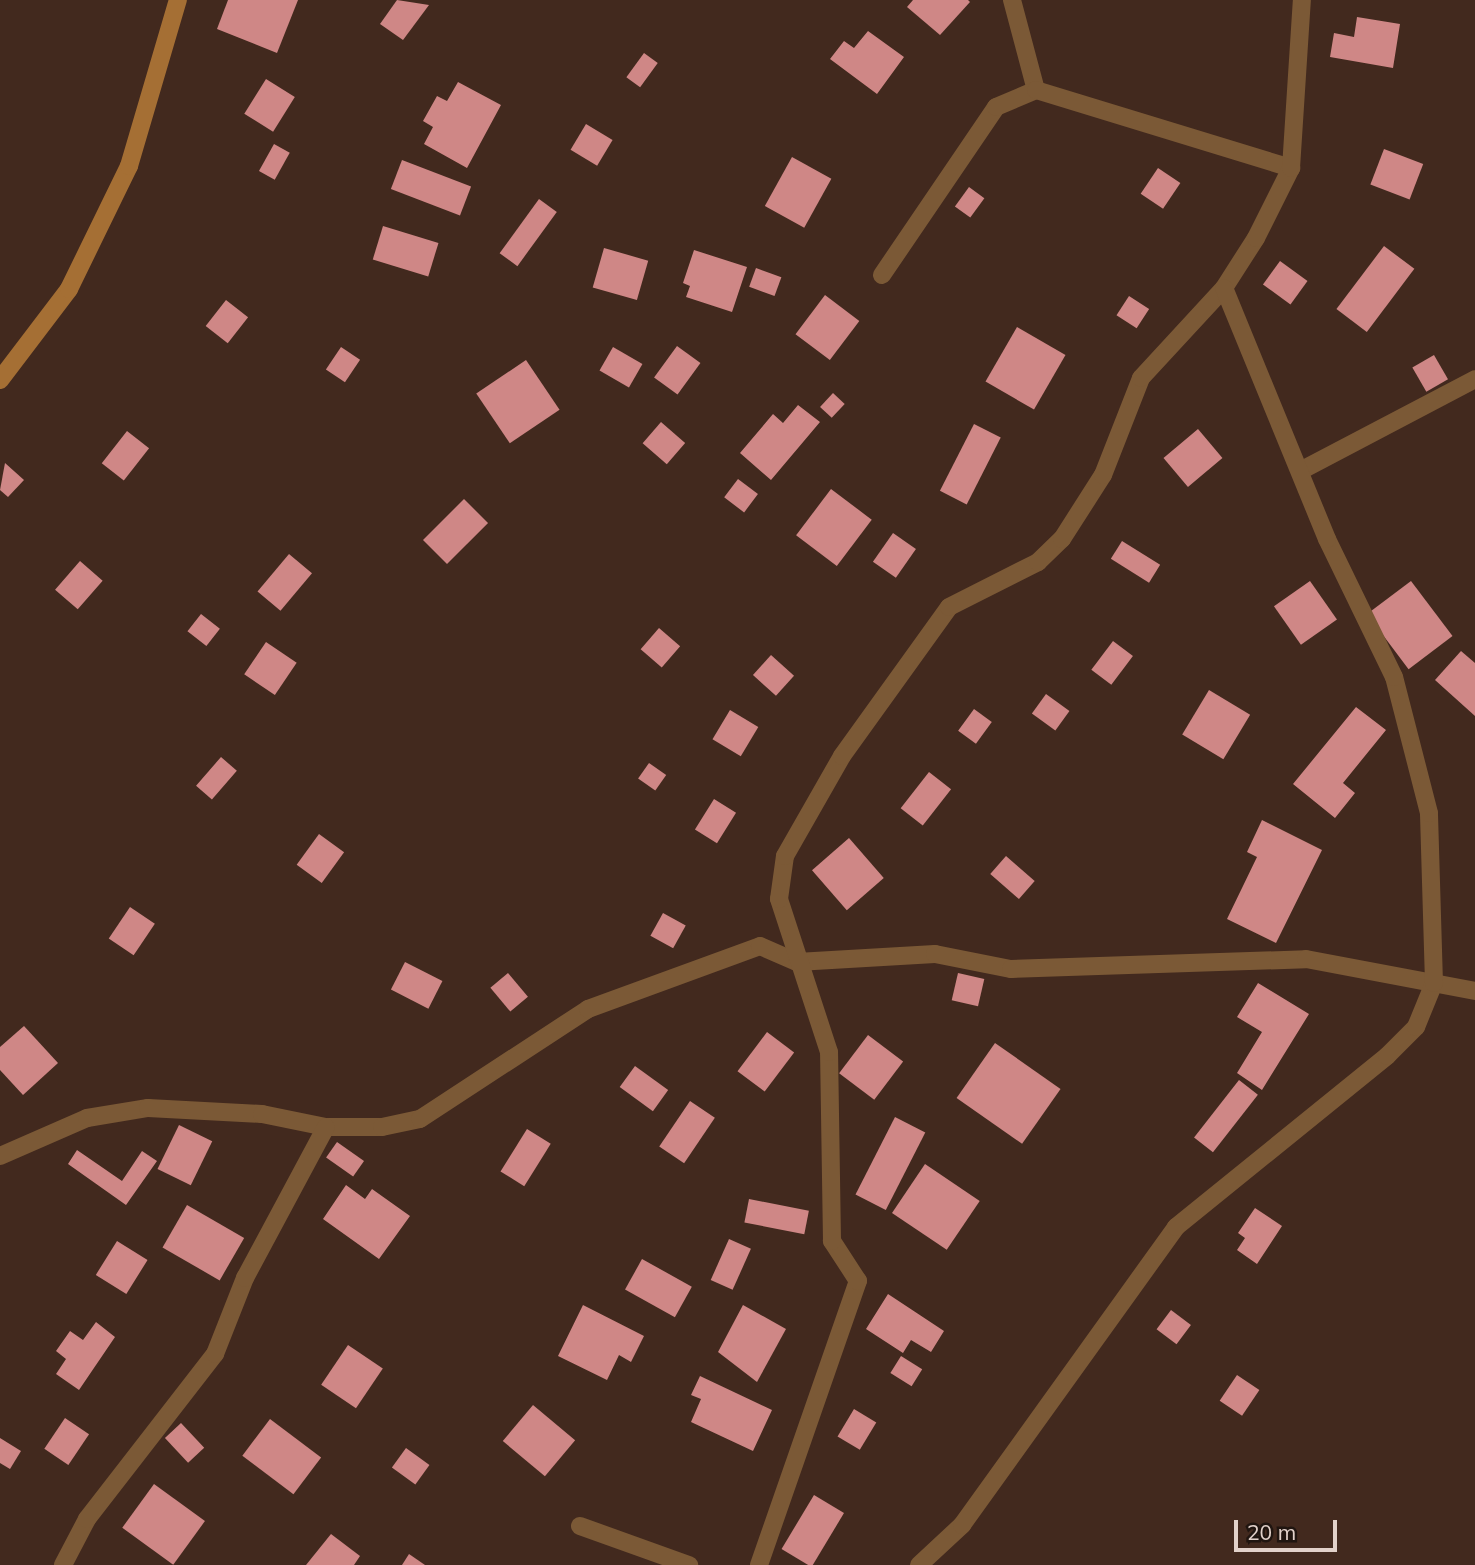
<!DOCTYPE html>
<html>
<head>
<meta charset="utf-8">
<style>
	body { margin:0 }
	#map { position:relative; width:1475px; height:1565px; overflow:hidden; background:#42291e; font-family:Mulish,sans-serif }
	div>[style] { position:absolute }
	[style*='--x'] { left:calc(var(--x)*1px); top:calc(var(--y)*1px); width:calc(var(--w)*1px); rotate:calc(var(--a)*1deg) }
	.building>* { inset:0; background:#cf8786; transform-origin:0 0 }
	.street>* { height:18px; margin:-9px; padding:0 9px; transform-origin:9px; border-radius:9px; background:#7b5936 }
	.secondary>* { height:18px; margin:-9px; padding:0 9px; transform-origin:9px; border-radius:9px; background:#a56f34 }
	span { translate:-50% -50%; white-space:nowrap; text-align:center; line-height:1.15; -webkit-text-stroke:7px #201510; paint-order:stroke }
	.scale { position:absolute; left:1234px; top:1520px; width:103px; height:32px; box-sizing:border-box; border:4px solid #e2d1ca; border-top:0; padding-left:9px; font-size:21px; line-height:24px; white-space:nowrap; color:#e2d1ca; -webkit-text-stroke:5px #201510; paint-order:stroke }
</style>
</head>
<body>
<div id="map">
	<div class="building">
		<i style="clip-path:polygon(228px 0,298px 0,277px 53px,217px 29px)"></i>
		<i style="clip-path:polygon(397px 0,429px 5px,403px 40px,380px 24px)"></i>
		<i style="clip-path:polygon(913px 0,968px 0,970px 2px,940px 35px,907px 7px)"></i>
		<i style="clip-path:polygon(1357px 17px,1400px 24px,1393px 68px,1330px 57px,1334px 33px,1354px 37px)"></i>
		<i style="clip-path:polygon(868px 31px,904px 57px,877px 94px,830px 59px,844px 41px,854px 48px)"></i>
		<i style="left:644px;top:53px;width:17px;height:30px;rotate:36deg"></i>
		<i style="left:266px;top:79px;width:34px;height:41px;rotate:32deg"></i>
		<i style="clip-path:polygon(458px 82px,501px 105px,467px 168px,424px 144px,433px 127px,423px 121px,437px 96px,447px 101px)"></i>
		<i style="left:586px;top:124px;width:31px;height:30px;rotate:31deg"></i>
		<i style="left:274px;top:144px;width:18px;height:31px;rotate:29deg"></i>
		<i style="left:1384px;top:149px;width:42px;height:38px;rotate:21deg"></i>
		<i style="left:792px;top:157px;width:45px;height:56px;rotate:29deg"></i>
		<i style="left:402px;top:160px;width:74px;height:31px;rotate:21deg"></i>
		<i style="left:1158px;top:168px;width:27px;height:31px;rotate:34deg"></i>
		<i style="left:969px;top:187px;width:19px;height:24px;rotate:36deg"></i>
		<i style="left:539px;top:199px;width:22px;height:67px;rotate:36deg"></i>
		<i style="left:383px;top:226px;width:58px;height:35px;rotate:17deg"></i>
		<i style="left:1384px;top:246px;width:38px;height:79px;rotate:37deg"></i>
		<i style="left:604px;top:248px;width:46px;height:41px;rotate:16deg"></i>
		<i style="clip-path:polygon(694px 250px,747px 267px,732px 312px,686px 297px,690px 286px,683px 283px)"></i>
		<i style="left:1280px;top:261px;width:34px;height:29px;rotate:36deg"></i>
		<i style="left:756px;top:268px;width:27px;height:20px;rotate:20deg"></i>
		<i style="left:825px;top:295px;width:43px;height:49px;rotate:37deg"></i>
		<i style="left:1129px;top:296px;width:24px;height:23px;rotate:33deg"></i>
		<i style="left:226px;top:300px;width:28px;height:33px;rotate:38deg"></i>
		<i style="left:1017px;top:327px;width:56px;height:63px;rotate:30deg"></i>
		<i style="left:677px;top:346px;width:29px;height:39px;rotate:36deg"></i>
		<i style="left:341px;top:347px;width:23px;height:27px;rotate:34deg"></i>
		<i style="left:613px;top:347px;width:34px;height:27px;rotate:30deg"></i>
		<i style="left:1434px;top:355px;width:28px;height:25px;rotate:60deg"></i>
		<i style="left:526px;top:360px;width:60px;height:60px;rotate:56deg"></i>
		<i style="left:833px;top:393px;width:16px;height:19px;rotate:43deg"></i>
		<i style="clip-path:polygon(798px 405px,820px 422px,771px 480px,740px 453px,773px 414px,783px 423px)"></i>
		<i style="left:661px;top:422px;width:32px;height:28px;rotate:41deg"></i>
		<i style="left:974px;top:424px;width:30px;height:75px;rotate:27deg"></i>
		<i style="left:1198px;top:429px;width:38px;height:45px;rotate:50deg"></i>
		<i style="left:127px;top:431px;width:28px;height:41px;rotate:38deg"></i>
		<i style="clip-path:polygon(5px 463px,24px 480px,8px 497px,0 490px)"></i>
		<i style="left:738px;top:479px;width:25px;height:23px;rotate:37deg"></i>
		<i style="left:831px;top:489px;width:51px;height:58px;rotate:37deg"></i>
		<i style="left:464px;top:499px;width:34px;height:58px;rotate:45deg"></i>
		<i style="left:893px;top:533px;width:28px;height:35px;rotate:35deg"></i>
		<i style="left:1122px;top:541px;width:45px;height:21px;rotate:32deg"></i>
		<i style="left:289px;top:554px;width:30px;height:49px;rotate:40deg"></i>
		<i style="left:80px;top:561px;width:30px;height:38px;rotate:41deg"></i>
		<i style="left:1310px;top:581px;width:47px;height:44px;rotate:55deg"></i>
		<i style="left:1411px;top:581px;width:69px;height:55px;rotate:53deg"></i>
		<i style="left:201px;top:614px;width:24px;height:22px;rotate:38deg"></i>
		<i style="left:659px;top:628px;width:28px;height:28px;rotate:41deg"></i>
		<i style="left:1113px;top:641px;width:25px;height:36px;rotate:37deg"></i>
		<i style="left:266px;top:642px;width:37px;height:39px;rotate:34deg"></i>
		<i style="clip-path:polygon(1461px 651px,1475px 663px,1475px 716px,1435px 680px)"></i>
		<i style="left:771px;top:655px;width:31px;height:27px;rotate:42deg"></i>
		<i style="left:1209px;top:690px;width:48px;height:52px;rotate:31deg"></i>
		<i style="left:1046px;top:694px;width:29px;height:24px;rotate:36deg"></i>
		<i style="clip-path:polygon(1356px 707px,1386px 730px,1343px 783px,1355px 793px,1335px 818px,1293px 784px)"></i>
		<i style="left:974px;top:709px;width:22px;height:27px;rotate:36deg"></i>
		<i style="left:730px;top:710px;width:33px;height:34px;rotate:31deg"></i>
		<i style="left:221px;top:757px;width:21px;height:38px;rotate:41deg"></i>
		<i style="left:649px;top:763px;width:21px;height:19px;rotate:35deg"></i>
		<i style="left:929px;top:772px;width:28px;height:46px;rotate:38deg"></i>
		<i style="left:714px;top:799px;width:26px;height:36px;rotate:32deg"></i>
		<i style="clip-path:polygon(1262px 820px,1322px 850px,1276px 943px,1227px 919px,1257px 857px,1247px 852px)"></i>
		<i style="left:319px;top:834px;width:31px;height:38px;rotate:36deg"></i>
		<i style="left:849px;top:838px;width:53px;height:49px;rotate:49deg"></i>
		<i style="left:1006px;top:856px;width:38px;height:24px;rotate:41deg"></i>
		<i style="left:130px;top:907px;width:30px;height:38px;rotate:34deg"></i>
		<i style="left:663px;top:913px;width:26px;height:26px;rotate:29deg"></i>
		<i style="left:405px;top:962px;width:42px;height:31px;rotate:27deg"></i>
		<i style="left:508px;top:973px;width:31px;height:23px;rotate:50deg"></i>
		<i style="left:958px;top:973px;width:27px;height:28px;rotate:13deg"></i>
		<i style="clip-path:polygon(1258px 983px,1309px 1014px,1262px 1090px,1237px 1073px,1262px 1032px,1237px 1017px)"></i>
		<i style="clip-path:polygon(24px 1026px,58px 1063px,23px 1095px,0 1070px,0 1047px)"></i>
		<i style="left:767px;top:1032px;width:34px;height:49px;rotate:37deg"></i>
		<i style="left:868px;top:1035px;width:44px;height:48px;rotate:37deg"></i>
		<i style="left:995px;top:1043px;width:80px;height:67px;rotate:35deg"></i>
		<i style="left:635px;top:1066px;width:41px;height:26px;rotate:36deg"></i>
		<i style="left:1239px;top:1080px;width:24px;height:73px;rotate:38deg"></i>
		<i style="left:690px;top:1101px;width:30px;height:55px;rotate:34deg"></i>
		<i style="left:895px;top:1117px;width:34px;height:87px;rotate:27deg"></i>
		<i style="left:179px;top:1125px;width:37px;height:49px;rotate:26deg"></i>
		<i style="left:527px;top:1129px;width:28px;height:50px;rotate:32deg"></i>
		<i style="left:337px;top:1142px;width:33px;height:19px;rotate:35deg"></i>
		<i style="clip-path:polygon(77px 1150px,122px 1181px,142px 1151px,157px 1161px,126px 1205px,68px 1164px)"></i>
		<i style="left:925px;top:1164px;width:66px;height:59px;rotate:34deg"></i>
		<i style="clip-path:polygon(346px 1185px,365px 1199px,372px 1189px,410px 1216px,379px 1259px,323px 1219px)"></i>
		<i style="left:749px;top:1199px;width:61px;height:24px;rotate:11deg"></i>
		<i style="left:187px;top:1205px;width:66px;height:49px;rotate:30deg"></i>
		<i style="clip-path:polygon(1255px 1208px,1282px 1226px,1257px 1264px,1237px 1250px,1245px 1238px,1238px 1233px)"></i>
		<i style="left:729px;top:1239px;width:24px;height:45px;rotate:24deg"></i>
		<i style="left:117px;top:1241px;width:36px;height:40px;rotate:32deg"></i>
		<i style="left:642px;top:1259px;width:57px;height:35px;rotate:29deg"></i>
		<i style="clip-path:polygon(888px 1294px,944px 1331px,931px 1352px,911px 1340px,903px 1353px,866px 1329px)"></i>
		<i style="clip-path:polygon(583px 1305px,644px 1336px,631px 1362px,619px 1355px,607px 1380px,558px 1356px)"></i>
		<i style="clip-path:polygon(743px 1305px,786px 1329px,757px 1382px,718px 1352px)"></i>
		<i style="left:1171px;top:1310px;width:25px;height:24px;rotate:37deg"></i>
		<i style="clip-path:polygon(96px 1322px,115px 1337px,79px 1390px,56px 1374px,66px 1359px,56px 1351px,70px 1331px,83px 1340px)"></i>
		<i style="left:348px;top:1345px;width:42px;height:48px;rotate:34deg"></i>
		<i style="left:901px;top:1356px;width:25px;height:20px;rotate:32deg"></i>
		<i style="left:1237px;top:1375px;width:27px;height:31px;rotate:34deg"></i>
		<i style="clip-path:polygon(700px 1376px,772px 1410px,753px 1451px,691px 1422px,701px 1399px,691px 1395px)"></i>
		<i style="left:533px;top:1405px;width:55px;height:47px;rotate:40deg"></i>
		<i style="left:854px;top:1409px;width:26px;height:32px;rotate:31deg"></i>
		<i style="left:65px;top:1418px;width:29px;height:37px;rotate:34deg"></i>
		<i style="left:270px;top:1419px;width:64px;height:46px;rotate:37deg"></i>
		<i style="left:181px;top:1423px;width:34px;height:22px;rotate:47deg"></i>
		<i style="clip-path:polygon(0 1438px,21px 1451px,10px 1469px,0 1463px)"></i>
		<i style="left:406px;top:1448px;width:29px;height:24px;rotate:36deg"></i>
		<i style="left:154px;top:1484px;width:63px;height:54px;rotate:36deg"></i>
		<i style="left:814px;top:1495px;width:35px;height:63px;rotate:31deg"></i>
		<i style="clip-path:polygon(331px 1534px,360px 1556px,354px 1565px,306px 1565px)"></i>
		<i style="clip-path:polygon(409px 1554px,425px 1565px,402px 1565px)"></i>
	</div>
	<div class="street">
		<i style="--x:1012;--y:0;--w:93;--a:75.1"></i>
		<i style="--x:882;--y:275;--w:203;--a:-55.8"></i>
		<i style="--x:996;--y:107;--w:43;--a:-23"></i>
		<i style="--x:1036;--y:90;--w:267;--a:17"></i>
		<i style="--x:1302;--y:470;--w:195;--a:-27.7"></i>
		<i style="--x:0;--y:1156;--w:95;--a:-23.6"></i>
		<i style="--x:87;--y:1118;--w:62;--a:-9.3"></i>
		<i style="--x:148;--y:1108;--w:114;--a:3"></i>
		<i style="--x:262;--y:1114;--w:65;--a:11.5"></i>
		<i style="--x:326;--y:1127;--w:56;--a:0"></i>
		<i style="--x:382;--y:1127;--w:39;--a:-12"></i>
		<i style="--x:420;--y:1119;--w:201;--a:-33.2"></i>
		<i style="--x:588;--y:1009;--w:183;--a:-20.1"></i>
		<i style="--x:760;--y:946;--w:40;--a:23.4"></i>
		<i style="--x:797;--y:962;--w:138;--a:-3.3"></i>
		<i style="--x:935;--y:954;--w:77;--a:11.2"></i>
		<i style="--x:1011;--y:969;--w:295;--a:-1.9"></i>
		<i style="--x:1306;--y:959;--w:172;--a:10.7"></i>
		<i style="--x:580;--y:1526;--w:116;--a:19.7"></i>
		<i style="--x:63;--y:1565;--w:52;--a:-62.4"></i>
		<i style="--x:87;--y:1519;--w:209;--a:-52.2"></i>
		<i style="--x:215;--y:1354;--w:82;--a:-68.5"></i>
		<i style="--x:245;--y:1278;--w:171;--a:-61.8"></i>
		<i style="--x:759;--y:1565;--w:301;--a:-70.8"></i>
		<i style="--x:858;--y:1281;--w:48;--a:-123"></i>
		<i style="--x:832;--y:1241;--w:189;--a:-90.9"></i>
		<i style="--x:829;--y:1052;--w:161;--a:-108.1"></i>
		<i style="--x:779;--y:899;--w:43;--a:-82.1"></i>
		<i style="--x:785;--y:856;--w:115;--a:-60.3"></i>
		<i style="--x:842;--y:756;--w:183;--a:-54.3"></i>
		<i style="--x:949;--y:607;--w:100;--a:-26.8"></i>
		<i style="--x:1038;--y:562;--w:33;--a:-44"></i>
		<i style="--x:1062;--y:539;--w:76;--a:-57.4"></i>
		<i style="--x:1103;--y:475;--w:104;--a:-68.6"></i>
		<i style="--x:1141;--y:378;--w:122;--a:-47.3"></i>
		<i style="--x:1224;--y:288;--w:59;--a:-57.4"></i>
		<i style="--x:1256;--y:238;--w:78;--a:-63.4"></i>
		<i style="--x:1291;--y:168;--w:168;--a:-86.3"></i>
		<i style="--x:919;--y:1565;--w:59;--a:-42.9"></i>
		<i style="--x:962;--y:1525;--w:367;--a:-54.3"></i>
		<i style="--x:1176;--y:1227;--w:272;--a:-39"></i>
		<i style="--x:1387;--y:1056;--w:41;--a:-45"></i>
		<i style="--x:1416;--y:1027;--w:48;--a:-67.8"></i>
		<i style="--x:1434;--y:983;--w:170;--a:-91.7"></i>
		<i style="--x:1429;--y:813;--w:140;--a:-104.4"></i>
		<i style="--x:1394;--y:677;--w:153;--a:-115.9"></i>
		<i style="--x:1327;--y:539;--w:271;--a:-112.3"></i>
	</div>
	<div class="secondary">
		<i style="--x:0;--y:380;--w:114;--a:-52.8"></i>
		<i style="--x:69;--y:289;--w:137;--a:-64"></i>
		<i style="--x:129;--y:166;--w:173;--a:-73.6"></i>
	</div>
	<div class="scale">20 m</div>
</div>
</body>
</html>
